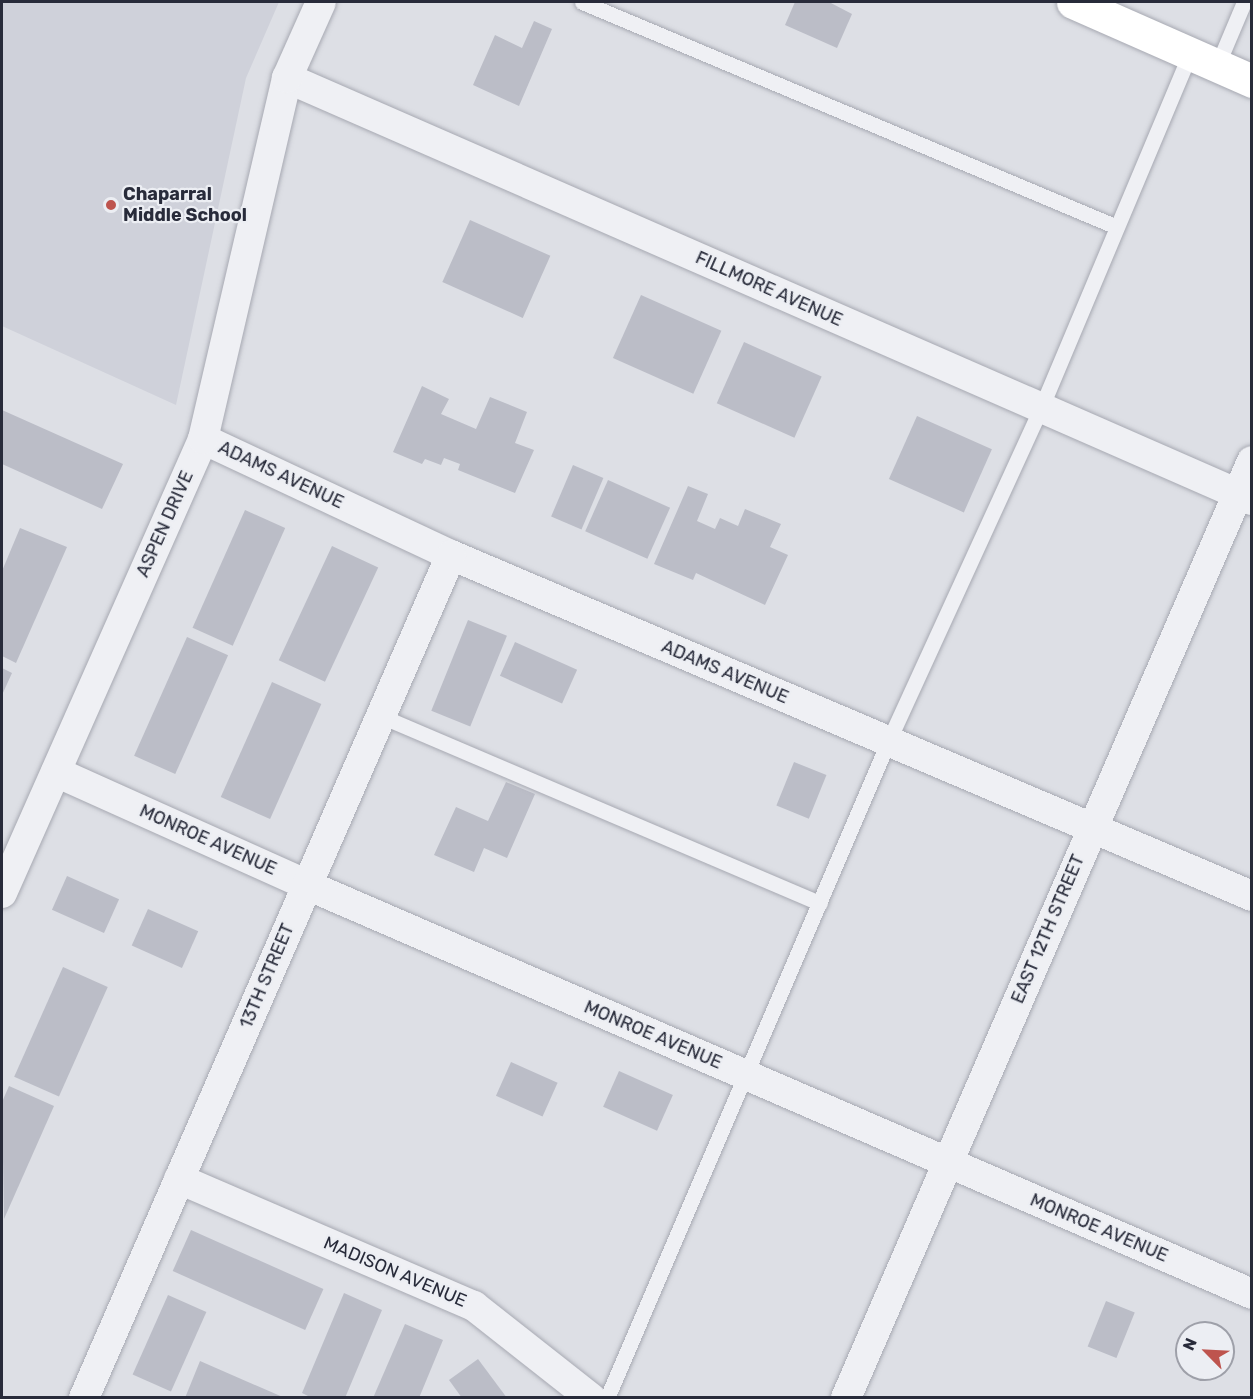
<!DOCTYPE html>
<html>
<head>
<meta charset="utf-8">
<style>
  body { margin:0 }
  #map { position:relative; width:1253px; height:1399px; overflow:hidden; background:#dddfe5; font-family:Rubik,sans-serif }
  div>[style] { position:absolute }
  .built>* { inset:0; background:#cfd1da }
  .building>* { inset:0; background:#bbbdc7; transform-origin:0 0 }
  .roads { filter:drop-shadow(0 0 2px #a7a9b2) drop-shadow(0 0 2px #a7a9b2) }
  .lane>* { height:15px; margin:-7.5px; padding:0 7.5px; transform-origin:7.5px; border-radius:7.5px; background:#eff0f4 }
  .street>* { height:30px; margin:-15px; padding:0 15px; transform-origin:15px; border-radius:15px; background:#eff0f4 }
  .secondary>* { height:33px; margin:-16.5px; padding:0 16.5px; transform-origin:16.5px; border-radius:16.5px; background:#fff }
  .dots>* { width:16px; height:16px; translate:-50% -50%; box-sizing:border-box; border:3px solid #eceef3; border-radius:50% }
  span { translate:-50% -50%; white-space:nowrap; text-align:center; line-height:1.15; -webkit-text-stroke:4.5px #eceef3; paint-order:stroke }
  .poi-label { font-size:18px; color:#282b3a; font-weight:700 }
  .left { translate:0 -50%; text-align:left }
  .street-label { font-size:18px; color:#282b3a }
  .frame { position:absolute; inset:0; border:3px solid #282b3a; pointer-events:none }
  .north { position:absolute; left:1175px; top:1321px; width:60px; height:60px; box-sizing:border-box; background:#eceef3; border:2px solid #9ea0a9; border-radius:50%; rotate:294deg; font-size:16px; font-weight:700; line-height:24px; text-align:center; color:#282b3a }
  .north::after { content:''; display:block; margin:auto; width:21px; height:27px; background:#be544e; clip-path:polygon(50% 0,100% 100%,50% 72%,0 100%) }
</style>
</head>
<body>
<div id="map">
  <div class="built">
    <i style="clip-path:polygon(2px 2px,279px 2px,246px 78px,176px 405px,2px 326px)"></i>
  </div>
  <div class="building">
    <i style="clip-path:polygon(795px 2px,829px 2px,852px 14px,837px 48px,785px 25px)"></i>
    <i style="clip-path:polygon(534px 21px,552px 29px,519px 106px,473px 85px,495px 35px,522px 48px)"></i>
    <i style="left:470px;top:220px;width:88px;height:68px;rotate:24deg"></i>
    <i style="left:641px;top:295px;width:88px;height:69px;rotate:24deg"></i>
    <i style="left:744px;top:342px;width:85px;height:67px;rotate:24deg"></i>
    <i style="clip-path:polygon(422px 386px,449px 399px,441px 414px,476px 429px,490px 397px,527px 412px,515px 443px,534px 450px,515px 493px,458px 470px,460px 464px,444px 458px,441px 465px,425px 459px,422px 464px,393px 452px)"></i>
    <i style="clip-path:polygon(2px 410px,123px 464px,102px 509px,2px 464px)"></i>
    <i style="left:917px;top:416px;width:82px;height:69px;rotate:24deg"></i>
    <i style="left:573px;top:465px;width:33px;height:56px;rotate:23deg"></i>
    <i style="left:608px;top:480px;width:68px;height:56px;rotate:24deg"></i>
    <i style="clip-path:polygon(688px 486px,708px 494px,697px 521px,715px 529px,720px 518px,738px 526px,745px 509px,781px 524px,770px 547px,788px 555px,765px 605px,696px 573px,693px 580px,654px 564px)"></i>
    <i style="left:245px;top:510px;width:44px;height:129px;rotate:24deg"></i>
    <i style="clip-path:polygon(20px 528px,67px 547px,16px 663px,2px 656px,2px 571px)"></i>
    <i style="left:332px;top:546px;width:51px;height:126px;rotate:25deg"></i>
    <i style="left:468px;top:620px;width:42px;height:98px;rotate:22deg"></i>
    <i style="left:187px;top:637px;width:45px;height:130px;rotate:24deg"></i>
    <i style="left:515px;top:642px;width:68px;height:37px;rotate:24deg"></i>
    <i style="clip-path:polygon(2px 668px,12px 673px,2px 695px)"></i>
    <i style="left:272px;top:682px;width:54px;height:126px;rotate:24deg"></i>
    <i style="left:794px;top:762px;width:35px;height:47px;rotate:22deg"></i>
    <i style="clip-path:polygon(506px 782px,535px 794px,507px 858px,484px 848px,474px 872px,434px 855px,456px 807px,488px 821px)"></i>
    <i style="left:67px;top:876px;width:57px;height:37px;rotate:24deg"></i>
    <i style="left:148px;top:909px;width:55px;height:40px;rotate:24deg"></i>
    <i style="left:63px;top:967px;width:49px;height:120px;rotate:24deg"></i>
    <i style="left:511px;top:1062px;width:51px;height:37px;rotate:24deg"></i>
    <i style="left:619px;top:1071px;width:59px;height:39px;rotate:24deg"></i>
    <i style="clip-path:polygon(9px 1086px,54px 1106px,4px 1219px,2px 1102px)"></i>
    <i style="left:191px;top:1230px;width:145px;height:45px;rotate:24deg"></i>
    <i style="clip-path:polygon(344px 1293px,382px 1310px,345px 1398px,312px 1398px,302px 1393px)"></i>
    <i style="left:168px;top:1295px;width:42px;height:87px;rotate:24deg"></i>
    <i style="left:1106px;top:1301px;width:31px;height:49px;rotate:22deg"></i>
    <i style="clip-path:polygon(405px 1324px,443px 1340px,419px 1398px,373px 1398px)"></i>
    <i style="clip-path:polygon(478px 1359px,507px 1398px,462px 1398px,449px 1380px)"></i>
    <i style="clip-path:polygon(200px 1361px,285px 1398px,185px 1398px)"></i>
  </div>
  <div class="roads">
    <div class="lane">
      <i style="left:582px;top:2px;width:580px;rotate:22.81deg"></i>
      <i style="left:1217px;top:66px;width:69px;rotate:-67.1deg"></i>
      <i style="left:381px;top:716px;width:477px;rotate:23.1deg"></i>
      <i style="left:607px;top:1398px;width:714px;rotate:-66.81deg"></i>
      <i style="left:888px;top:742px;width:367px;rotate:-65.4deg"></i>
      <i style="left:1041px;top:408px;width:384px;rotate:-67.2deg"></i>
    </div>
    <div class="street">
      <i style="left:287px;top:78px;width:1053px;rotate:23.62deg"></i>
      <i style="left:203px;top:439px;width:274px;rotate:25.1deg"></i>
      <i style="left:451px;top:555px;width:871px;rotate:23.06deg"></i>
      <i style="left:56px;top:772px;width:275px;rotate:24.2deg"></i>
      <i style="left:307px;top:885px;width:1030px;rotate:23.4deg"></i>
      <i style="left:2px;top:893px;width:497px;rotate:-66.1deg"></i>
      <i style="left:203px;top:439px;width:371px;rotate:-76.9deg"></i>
      <i style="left:287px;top:78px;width:83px;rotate:-65.9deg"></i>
      <i style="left:179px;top:1179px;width:321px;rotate:23.3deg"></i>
      <i style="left:474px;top:1306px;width:149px;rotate:38.2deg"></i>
      <i style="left:84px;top:1398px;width:919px;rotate:-66.47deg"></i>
      <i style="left:846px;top:1398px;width:1021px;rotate:-66.57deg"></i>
    </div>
    <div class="secondary">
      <i style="left:1073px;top:2px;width:196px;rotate:23.8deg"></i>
    </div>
  </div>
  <div class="dots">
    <i style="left:111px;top:205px;background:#be544e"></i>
  </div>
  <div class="poi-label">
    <span class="left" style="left:123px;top:205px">Chaparral<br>Middle School</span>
  </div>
  <div class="street-label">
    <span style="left:769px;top:289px;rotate:24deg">FILLMORE AVENUE</span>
    <span style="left:281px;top:475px;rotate:25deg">ADAMS AVENUE</span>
    <span style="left:165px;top:524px;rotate:-66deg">ASPEN DRIVE</span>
    <span style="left:725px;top:672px;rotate:23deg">ADAMS AVENUE</span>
    <span style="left:208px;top:840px;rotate:24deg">MONROE AVENUE</span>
    <span style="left:1048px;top:929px;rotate:-67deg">EAST 12TH STREET</span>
    <span style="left:267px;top:976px;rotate:-67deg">13TH STREET</span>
    <span style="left:653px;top:1035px;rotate:23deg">MONROE AVENUE</span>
    <span style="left:1099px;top:1228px;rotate:23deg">MONROE AVENUE</span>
    <span style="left:395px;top:1272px;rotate:23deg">MADISON AVENUE</span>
  </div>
  <div class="frame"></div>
  <div class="north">N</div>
</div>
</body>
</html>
